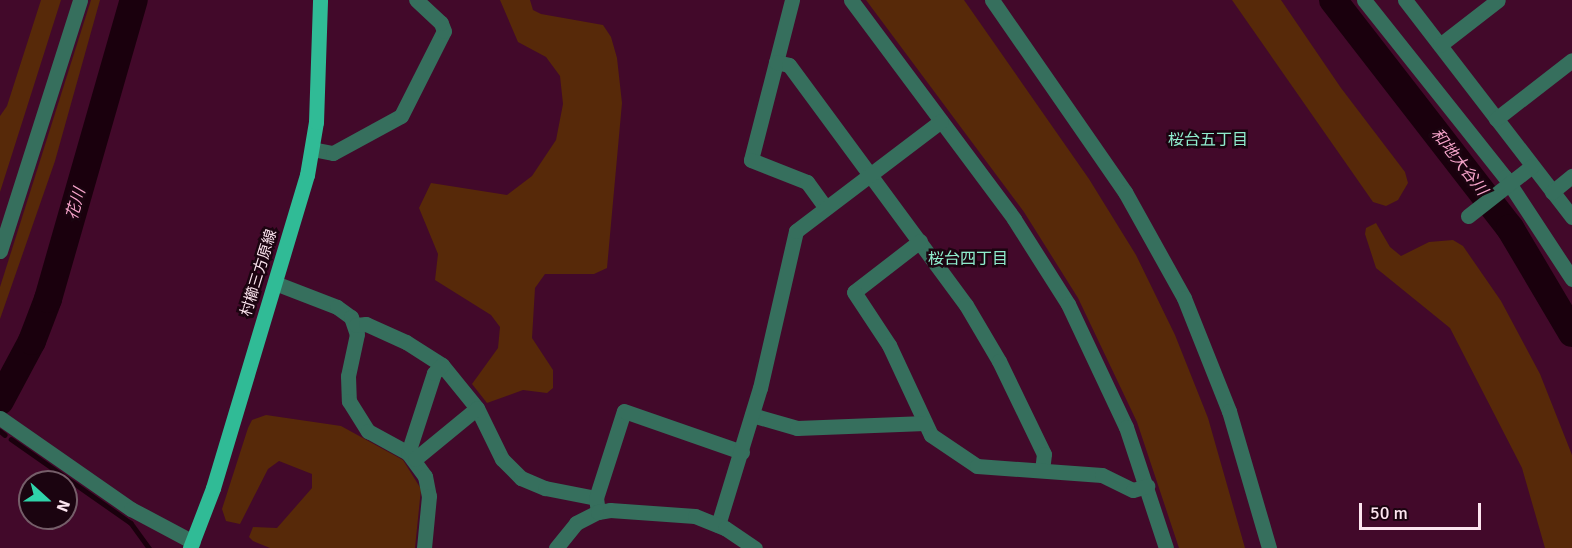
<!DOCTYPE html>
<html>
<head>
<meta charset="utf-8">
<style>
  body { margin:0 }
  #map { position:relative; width:1572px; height:548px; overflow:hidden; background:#42092a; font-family:Signika,"Noto Sans JP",sans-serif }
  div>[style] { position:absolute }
  .green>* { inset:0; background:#572909 }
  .stream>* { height:4.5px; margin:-2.25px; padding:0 2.25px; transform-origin:2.25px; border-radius:2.25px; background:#1a000d }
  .river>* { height:28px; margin:-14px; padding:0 14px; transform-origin:14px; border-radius:14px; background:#1a000d }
  .minor>* { height:15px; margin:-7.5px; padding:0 7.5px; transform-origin:7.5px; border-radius:7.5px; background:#366f5d }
  .major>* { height:15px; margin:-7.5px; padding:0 7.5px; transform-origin:7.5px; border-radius:7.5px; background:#30bb96 }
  span { translate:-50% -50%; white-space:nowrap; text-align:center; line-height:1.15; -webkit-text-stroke:5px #1b0410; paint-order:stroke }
  .street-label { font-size:15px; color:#fce5ef }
  .neighbourhood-label { font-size:16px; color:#8feccd }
  .water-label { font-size:16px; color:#f6a4ca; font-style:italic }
  .north { position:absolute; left:18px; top:470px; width:60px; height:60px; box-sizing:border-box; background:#1b0410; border:2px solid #755e69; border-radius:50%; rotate:111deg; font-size:16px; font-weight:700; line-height:24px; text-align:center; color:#fce5ef }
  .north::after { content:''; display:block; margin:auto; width:21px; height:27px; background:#2fd4aa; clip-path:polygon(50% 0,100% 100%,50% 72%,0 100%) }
  .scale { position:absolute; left:1359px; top:503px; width:122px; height:27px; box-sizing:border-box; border:3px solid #fce5ef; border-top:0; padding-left:8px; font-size:18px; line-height:21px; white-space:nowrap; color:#fce5ef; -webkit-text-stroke:4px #1b0410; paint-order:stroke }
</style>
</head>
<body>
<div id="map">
  <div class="green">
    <i style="clip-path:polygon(41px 0,61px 0,0 192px,0 116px,7px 106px)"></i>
    <i style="clip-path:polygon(91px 0,100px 0,55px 161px,0 319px,0 287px)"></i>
    <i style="clip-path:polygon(500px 0,530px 0,533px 10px,541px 14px,603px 25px,611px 37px,617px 58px,622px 103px,607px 268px,594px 274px,545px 274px,535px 288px,532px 338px,553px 370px,553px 388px,547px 393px,523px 390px,487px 403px,472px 384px,498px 348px,500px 327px,491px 315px,435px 280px,438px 254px,419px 208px,431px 183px,507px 195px,532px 176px,556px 140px,563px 104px,560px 76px,546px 57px,518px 42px)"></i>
    <i style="clip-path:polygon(866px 0,964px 0,1089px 179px,1136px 255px,1175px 335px,1208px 418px,1245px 548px,1179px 548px,1137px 422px,1078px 298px,1024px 212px)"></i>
    <i style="clip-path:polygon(1232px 0,1281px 0,1341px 88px,1405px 172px,1408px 183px,1398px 200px,1386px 206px,1373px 202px)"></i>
    <i style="clip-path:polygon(1376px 223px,1390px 247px,1401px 256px,1429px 242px,1453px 240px,1463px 246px,1501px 301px,1540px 374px,1572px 455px,1572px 548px,1545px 548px,1522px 468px,1450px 328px,1376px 268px,1365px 234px,1366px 228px)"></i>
    <i style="clip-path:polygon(266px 415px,341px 426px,403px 460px,421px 489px,415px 548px,270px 548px,253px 541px,249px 537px,253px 527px,277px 528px,312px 488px,312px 474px,279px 461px,268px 469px,240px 524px,226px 521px,222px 509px,248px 428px,252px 420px)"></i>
  </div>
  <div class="stream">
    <i style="left:0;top:431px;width:6px;rotate:39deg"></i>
    <i style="left:11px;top:439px;width:146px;rotate:35deg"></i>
    <i style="left:131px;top:523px;width:31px;rotate:54deg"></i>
  </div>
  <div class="river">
    <i style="left:1333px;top:0;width:289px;rotate:52.2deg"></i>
    <i style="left:1510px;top:228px;width:122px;rotate:59.4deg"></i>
    <i style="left:0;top:401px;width:68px;rotate:-61.9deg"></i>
    <i style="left:32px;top:341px;width:45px;rotate:-69.1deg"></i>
    <i style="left:48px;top:299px;width:311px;rotate:-74deg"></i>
  </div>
  <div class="minor">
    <i style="left:792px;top:0;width:165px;rotate:104.4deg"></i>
    <i style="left:751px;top:160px;width:60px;rotate:21.4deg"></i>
    <i style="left:807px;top:182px;width:32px;rotate:54deg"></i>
    <i style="left:851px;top:0;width:273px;rotate:53.3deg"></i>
    <i style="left:1014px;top:219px;width:101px;rotate:57.6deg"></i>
    <i style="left:1068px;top:304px;width:136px;rotate:64.8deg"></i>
    <i style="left:1126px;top:427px;width:127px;rotate:71.7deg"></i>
    <i style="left:992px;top:0;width:234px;rotate:55.3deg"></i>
    <i style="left:1125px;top:192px;width:121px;rotate:60.9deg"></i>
    <i style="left:1184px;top:298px;width:122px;rotate:68.3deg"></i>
    <i style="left:1229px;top:411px;width:143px;rotate:73.7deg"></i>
    <i style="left:1364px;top:0;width:226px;rotate:51.5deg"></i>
    <i style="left:1505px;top:177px;width:122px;rotate:56.7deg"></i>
    <i style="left:1405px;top:0;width:274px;rotate:52.4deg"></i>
    <i style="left:1440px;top:45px;width:73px;rotate:-37.8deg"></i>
    <i style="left:776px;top:62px;width:13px;rotate:13deg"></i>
    <i style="left:789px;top:65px;width:298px;rotate:53.6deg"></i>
    <i style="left:966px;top:305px;width:65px;rotate:59.5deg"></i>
    <i style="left:999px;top:361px;width:103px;rotate:64.2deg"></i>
    <i style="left:1044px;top:454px;width:16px;rotate:97deg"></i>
    <i style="left:1496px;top:119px;width:96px;rotate:-37.8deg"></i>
    <i style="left:312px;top:149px;width:21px;rotate:11deg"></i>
    <i style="left:333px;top:153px;width:77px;rotate:-28.6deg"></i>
    <i style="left:401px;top:116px;width:95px;rotate:-63.2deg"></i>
    <i style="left:444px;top:31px;width:9px;rotate:-111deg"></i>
    <i style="left:441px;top:23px;width:34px;rotate:-137deg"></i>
    <i style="left:1552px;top:192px;width:26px;rotate:-39deg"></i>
    <i style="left:1468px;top:216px;width:81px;rotate:-38deg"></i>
    <i style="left:920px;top:241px;width:83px;rotate:142.3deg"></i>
    <i style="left:854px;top:292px;width:64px;rotate:56.6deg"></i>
    <i style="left:889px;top:345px;width:99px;rotate:65deg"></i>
    <i style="left:931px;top:435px;width:55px;rotate:34deg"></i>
    <i style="left:977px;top:466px;width:125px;rotate:4.1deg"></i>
    <i style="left:1102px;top:475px;width:34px;rotate:26deg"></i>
    <i style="left:1133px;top:490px;width:15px;rotate:-16deg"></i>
    <i style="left:0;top:251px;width:263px;rotate:-72.3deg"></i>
    <i style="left:275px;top:283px;width:66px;rotate:21.2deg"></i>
    <i style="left:337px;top:307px;width:17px;rotate:36deg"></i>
    <i style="left:351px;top:317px;width:18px;rotate:71deg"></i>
    <i style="left:357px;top:334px;width:43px;rotate:102.1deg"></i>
    <i style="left:348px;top:376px;width:25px;rotate:88deg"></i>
    <i style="left:349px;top:401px;width:36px;rotate:58deg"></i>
    <i style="left:368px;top:431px;width:46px;rotate:28.8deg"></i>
    <i style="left:408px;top:453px;width:29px;rotate:54deg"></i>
    <i style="left:425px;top:476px;width:20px;rotate:79deg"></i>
    <i style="left:429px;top:496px;width:52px;rotate:95.5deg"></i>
    <i style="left:356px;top:325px;width:10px;rotate:-6deg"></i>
    <i style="left:366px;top:324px;width:44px;rotate:24.2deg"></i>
    <i style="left:406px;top:342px;width:43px;rotate:32.6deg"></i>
    <i style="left:442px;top:365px;width:55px;rotate:50.9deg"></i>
    <i style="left:477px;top:408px;width:57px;rotate:63.9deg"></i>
    <i style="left:502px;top:459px;width:27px;rotate:45deg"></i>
    <i style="left:521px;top:478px;width:26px;rotate:23deg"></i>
    <i style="left:545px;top:488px;width:52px;rotate:11.1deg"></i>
    <i style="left:752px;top:415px;width:47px;rotate:16.1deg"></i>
    <i style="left:797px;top:428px;width:128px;rotate:-2.2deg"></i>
    <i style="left:0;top:418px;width:160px;rotate:34.8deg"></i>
    <i style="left:131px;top:509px;width:70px;rotate:28deg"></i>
    <i style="left:408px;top:453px;width:84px;rotate:-72deg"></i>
    <i style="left:434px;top:373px;width:11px;rotate:-45deg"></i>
    <i style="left:415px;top:459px;width:80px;rotate:-39.4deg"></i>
    <i style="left:598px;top:512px;width:14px;rotate:-98deg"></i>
    <i style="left:596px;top:498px;width:91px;rotate:-72.2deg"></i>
    <i style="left:624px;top:411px;width:125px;rotate:19.2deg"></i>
    <i style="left:718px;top:525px;width:143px;rotate:-73deg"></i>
    <i style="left:760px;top:388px;width:161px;rotate:-77.1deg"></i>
    <i style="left:796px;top:231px;width:182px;rotate:-37.2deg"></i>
    <i style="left:556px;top:548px;width:32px;rotate:-51deg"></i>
    <i style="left:576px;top:523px;width:25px;rotate:-27deg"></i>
    <i style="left:598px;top:512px;width:12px;rotate:-9deg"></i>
    <i style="left:610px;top:510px;width:85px;rotate:4deg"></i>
    <i style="left:695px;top:516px;width:32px;rotate:22deg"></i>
    <i style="left:725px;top:528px;width:36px;rotate:34deg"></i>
  </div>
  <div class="major">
    <i style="left:190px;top:548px;width:64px;rotate:-69deg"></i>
    <i style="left:213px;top:488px;width:327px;rotate:-73.3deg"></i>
    <i style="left:307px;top:175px;width:54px;rotate:-80.4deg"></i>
    <i style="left:316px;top:122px;width:122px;rotate:-88.1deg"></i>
  </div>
  <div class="street-label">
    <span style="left:259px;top:273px;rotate:-73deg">村櫛三方原線</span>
  </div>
  <div class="neighbourhood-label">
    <span style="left:1208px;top:140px">桜台五丁目</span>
    <span style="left:968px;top:259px">桜台四丁目</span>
  </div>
  <div class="water-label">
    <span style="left:1459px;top:162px;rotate:52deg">和地大谷川</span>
    <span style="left:76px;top:204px;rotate:-74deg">花川</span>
  </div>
  <div class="north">N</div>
  <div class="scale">50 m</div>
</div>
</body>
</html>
